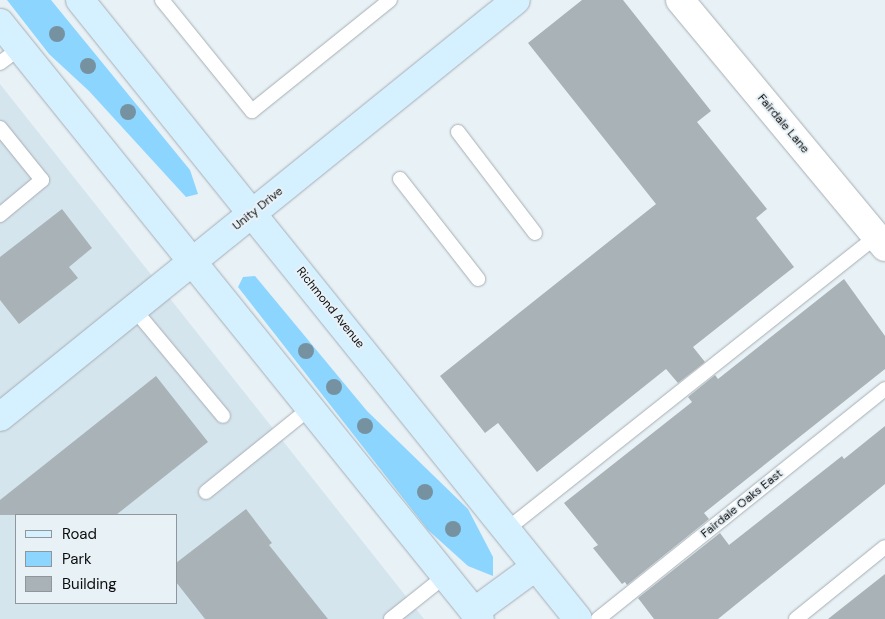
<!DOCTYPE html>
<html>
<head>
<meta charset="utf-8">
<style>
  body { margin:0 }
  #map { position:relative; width:885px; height:619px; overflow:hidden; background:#e8f1f6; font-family:"DM Sans",sans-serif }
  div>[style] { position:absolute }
  .built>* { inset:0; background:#d5e5ee }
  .green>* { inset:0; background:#8cd5ff }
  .building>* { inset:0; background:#a9b2b7 }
  .roads { filter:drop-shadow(0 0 1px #a6aeb3) drop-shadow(0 0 1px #a6aeb3) }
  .lane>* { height:14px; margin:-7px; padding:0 7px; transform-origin:7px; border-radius:7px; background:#fff }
  .street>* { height:28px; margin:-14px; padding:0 14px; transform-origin:14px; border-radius:14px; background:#fff }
  .secondary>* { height:28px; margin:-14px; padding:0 14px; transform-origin:14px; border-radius:14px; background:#d5f0ff }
  .trees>* { width:16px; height:16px; margin:-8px; border-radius:50%; background:#7692a1 }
  span { translate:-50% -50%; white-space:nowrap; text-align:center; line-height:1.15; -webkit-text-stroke:4px #e8f1f6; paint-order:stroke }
  .street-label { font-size:12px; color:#0b0d0f }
  .legend { position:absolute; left:15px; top:514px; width:162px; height:90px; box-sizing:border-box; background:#e8f1f6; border:1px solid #90969a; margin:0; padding:6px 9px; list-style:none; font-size:15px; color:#0b0d0f }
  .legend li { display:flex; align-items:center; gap:10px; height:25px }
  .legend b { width:25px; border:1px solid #90969a }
</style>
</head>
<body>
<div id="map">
  <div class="built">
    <i style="clip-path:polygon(evenodd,0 84px,424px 619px,0 619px,0 84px,16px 515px,176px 515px,176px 603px,16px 603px,16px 515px)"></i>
  </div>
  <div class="green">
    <i style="clip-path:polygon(7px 0,51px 0,190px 170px,198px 194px,186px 197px,89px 91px,49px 54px)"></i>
    <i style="clip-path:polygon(255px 276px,367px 411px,468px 509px,493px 557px,493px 576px,468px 566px,428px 530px,238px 287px,243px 277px)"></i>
  </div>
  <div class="building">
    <i style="clip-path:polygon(582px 0,623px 0,711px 111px,697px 122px,767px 209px,756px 218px,794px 267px,693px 347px,705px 362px,678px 383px,666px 369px,537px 472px,498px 423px,485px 433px,440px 376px,656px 204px,528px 43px)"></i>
    <i style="clip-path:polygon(62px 209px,92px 248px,69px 267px,78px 278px,19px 324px,0 300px,0 257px)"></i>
    <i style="clip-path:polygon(844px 279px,885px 336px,885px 369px,704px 513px,709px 519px,627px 585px,625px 582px,622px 584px,593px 548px,598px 545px,564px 503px,692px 402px,688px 397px,715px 375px,718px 379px)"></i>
    <i style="clip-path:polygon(156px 376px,208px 442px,116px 515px,0 515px,0 500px)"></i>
    <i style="clip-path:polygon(885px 426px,885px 484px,718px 619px,654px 619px,638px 598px,720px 533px,729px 545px,842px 456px,844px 459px)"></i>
    <i style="clip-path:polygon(246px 509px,272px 543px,269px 545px,328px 619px,205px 619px,176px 582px,176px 563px)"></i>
    <i style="clip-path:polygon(885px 574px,885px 619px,828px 619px)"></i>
  </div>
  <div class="roads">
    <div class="lane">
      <i style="left:162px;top:0;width:143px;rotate:51deg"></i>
      <i style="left:252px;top:111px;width:177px;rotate:-38.8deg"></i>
      <i style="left:0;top:63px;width:25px;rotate:-37deg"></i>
      <i style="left:0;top:128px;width:67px;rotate:51.1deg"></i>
      <i style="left:42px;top:180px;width:55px;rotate:140.2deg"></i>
      <i style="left:458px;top:132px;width:127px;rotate:52.7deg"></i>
      <i style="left:400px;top:179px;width:127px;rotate:52deg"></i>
      <i style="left:134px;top:309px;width:139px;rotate:50.2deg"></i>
      <i style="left:206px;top:492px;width:134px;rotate:-38.9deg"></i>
      <i style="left:506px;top:530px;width:472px;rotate:-38.4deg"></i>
      <i style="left:391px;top:619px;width:69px;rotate:-38.5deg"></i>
      <i style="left:598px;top:619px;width:368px;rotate:-38.7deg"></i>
      <i style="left:796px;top:619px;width:114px;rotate:-39deg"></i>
    </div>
    <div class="street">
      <i style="left:680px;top:0;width:321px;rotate:50.3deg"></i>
    </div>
    <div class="secondary">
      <i style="left:80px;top:0;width:794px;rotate:51.18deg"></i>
      <i style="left:0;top:23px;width:765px;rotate:51.15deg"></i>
      <i style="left:0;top:417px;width:663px;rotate:-38.94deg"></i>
      <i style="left:474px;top:612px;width:76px;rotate:-36.4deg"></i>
    </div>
  </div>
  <div class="trees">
    <i style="left:57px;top:34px"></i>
    <i style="left:88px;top:66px"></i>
    <i style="left:128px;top:112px"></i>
    <i style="left:306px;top:351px"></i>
    <i style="left:334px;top:387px"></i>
    <i style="left:365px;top:426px"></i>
    <i style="left:425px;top:492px"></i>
    <i style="left:453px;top:529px"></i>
  </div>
  <div class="street-label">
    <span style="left:783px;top:124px;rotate:50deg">Fairdale Lane</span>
    <span style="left:258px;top:209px;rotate:-39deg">Unity Drive</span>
    <span style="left:330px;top:308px;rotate:51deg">Richmond Avenue</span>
    <span style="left:742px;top:504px;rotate:-39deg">Fairdale Oaks East</span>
  </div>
  <ul class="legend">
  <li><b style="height:6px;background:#d5f0ff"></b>Road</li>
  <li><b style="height:14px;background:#8cd5ff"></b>Park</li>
  <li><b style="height:14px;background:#a9b2b7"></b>Building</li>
  </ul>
</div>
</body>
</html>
